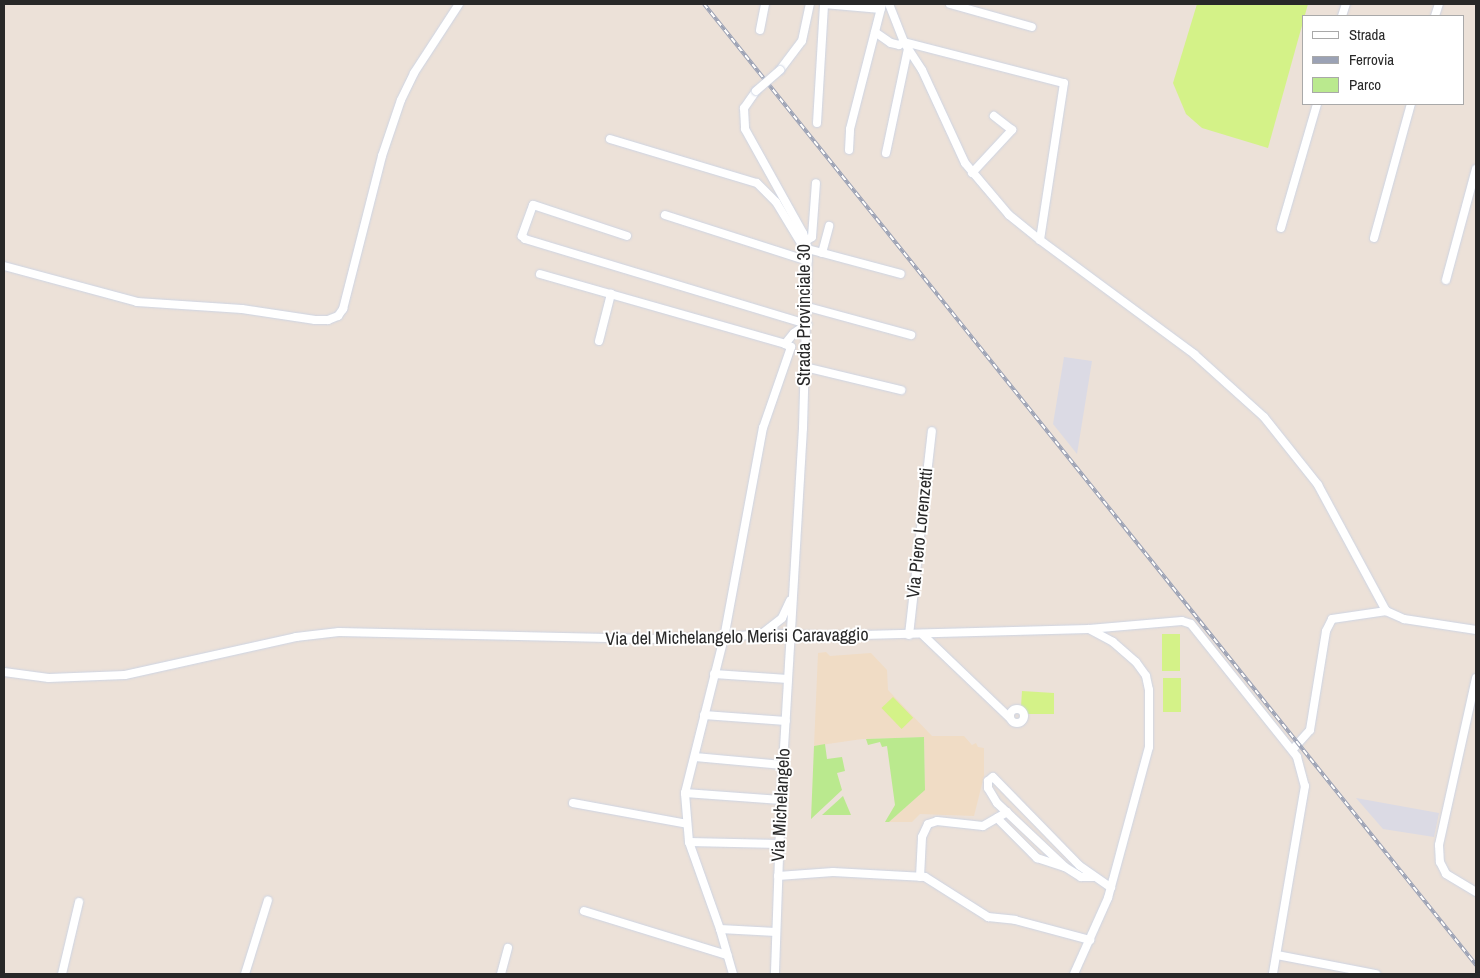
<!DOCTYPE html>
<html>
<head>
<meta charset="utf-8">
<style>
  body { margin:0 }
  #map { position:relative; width:1480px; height:978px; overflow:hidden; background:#ece1d8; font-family:"Archivo Narrow",sans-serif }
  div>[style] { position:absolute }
  .industrial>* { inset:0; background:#dbdae4 }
  .education>* { inset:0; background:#f0dcc5 }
  .green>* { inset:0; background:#bae98e }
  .pitch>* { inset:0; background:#d4f288; transform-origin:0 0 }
  .roads { filter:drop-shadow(0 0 1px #cdd4e3) drop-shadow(0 0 1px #cdd4e3) }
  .minor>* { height:8px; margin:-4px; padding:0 4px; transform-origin:4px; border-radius:4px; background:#fff }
  .minor>.ring { margin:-4px; padding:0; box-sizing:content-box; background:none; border:8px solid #fff; border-radius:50% }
  .rail>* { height:4px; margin-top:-2px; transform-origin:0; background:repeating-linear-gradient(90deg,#fff 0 5.5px,#9ba2b5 0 11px); box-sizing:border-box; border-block:1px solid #9ba2b5 }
  .bridges { filter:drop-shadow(0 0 1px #cdd4e3) drop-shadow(0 0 1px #cdd4e3) }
  .minor-bridge>* { height:8px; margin:-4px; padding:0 4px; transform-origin:4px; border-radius:4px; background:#fff }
  span { translate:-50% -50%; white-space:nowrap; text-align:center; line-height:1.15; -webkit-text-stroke:4px #fff; paint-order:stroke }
  .street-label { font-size:18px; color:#282828 }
  .frame { position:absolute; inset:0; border:5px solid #282828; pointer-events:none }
  .legend { position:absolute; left:1302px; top:15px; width:162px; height:90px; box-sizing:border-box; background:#fff; border:1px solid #a9a9a9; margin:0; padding:6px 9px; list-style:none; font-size:15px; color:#282828 }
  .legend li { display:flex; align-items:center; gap:10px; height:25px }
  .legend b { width:25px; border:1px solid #a9a9a9 }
</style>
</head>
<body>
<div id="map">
  <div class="industrial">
    <i style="clip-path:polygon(1064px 357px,1092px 361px,1077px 454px,1053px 424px)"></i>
    <i style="clip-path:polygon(1356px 798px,1439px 813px,1434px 837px,1383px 829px)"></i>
  </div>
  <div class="education">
    <i style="clip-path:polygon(826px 652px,830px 656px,871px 653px,887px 670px,888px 690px,932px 736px,964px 736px,972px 745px,976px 743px,978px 747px,984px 748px,984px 776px,974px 816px,920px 814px,912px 822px,889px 822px,925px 789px,924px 737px,862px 739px,814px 746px,818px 653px)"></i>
  </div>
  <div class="green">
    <i style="clip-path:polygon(924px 737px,925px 790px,889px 822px,885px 822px,895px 805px,887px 746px,882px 747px,880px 742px,868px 745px,866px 739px)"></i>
    <i style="clip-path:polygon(825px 744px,827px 759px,842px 757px,845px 771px,837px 773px,842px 790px,811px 819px,814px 746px)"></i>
    <i style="clip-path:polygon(843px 796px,851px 815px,822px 815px)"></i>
  </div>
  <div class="pitch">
    <i style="clip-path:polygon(1197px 4px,1308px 4px,1268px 148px,1202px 128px,1186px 114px,1173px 83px)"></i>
    <i style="left:1162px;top:634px;width:18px;height:37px"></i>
    <i style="left:1163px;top:678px;width:18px;height:34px"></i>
    <i style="clip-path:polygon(1022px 691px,1054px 693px,1054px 714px,1027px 714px,1021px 707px)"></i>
    <i style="left:893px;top:697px;width:29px;height:16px;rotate:46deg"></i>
  </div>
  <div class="roads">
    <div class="minor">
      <i style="left:824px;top:4px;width:57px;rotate:5deg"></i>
      <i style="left:950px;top:4px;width:85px;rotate:15.7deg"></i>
      <i style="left:1342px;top:16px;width:13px;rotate:-72deg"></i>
      <i style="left:1435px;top:16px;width:13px;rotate:-72deg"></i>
      <i style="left:760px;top:30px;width:26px;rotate:-79deg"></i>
      <i style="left:875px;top:32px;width:19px;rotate:35deg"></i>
      <i style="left:891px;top:43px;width:8px;rotate:14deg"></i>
      <i style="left:899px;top:45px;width:6px;rotate:-31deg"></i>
      <i style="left:904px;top:42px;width:165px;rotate:14.4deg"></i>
      <i style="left:1064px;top:83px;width:159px;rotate:98.7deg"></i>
      <i style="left:1040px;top:240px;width:40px;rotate:-141deg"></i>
      <i style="left:1009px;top:215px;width:68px;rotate:-130.2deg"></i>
      <i style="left:965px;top:163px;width:102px;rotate:-114.8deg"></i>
      <i style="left:922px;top:70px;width:33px;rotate:-123deg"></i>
      <i style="left:904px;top:42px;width:41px;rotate:-111.5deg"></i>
      <i style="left:780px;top:70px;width:36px;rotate:-53deg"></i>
      <i style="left:802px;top:41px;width:38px;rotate:-78deg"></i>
      <i style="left:756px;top:91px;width:21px;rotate:125deg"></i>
      <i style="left:744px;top:108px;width:21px;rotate:87deg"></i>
      <i style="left:745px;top:129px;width:119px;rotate:60.9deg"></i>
      <i style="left:803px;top:233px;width:17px;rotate:73deg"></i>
      <i style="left:808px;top:249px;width:179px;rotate:91.6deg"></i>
      <i style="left:803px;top:428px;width:373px;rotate:93.4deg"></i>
      <i style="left:781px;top:800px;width:174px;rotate:92deg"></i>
      <i style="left:817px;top:123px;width:119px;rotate:-86.6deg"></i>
      <i style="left:610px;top:139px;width:153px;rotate:16.7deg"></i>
      <i style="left:757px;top:183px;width:27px;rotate:45deg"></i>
      <i style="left:776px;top:202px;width:54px;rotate:58.7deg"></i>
      <i style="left:804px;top:248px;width:100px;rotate:15deg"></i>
      <i style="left:849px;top:150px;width:21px;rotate:-87deg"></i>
      <i style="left:850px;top:129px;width:129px;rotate:-75.6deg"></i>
      <i style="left:886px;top:153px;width:106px;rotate:-78.1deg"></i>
      <i style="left:972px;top:173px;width:59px;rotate:-47.1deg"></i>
      <i style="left:1012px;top:130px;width:23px;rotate:-142deg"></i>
      <i style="left:665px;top:215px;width:150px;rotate:17.8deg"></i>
      <i style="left:1281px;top:228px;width:129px;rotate:-73.8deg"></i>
      <i style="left:627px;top:236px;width:99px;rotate:-161.7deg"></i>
      <i style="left:533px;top:205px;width:33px;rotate:110deg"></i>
      <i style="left:522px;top:236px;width:4px;rotate:45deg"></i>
      <i style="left:525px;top:239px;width:295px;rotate:16.8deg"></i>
      <i style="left:1374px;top:238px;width:139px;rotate:-74.6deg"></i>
      <i style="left:1040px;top:240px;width:192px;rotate:36.5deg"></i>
      <i style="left:1194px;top:354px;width:94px;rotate:42deg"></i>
      <i style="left:1264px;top:417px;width:87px;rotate:51.5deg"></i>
      <i style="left:1318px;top:485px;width:143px;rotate:61.6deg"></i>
      <i style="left:806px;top:241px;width:7px;rotate:-34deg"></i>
      <i style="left:812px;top:237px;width:54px;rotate:-85.8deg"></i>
      <i style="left:822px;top:253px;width:28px;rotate:-75deg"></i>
      <i style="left:4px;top:266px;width:138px;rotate:15.1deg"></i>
      <i style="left:137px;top:302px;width:105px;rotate:3.8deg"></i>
      <i style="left:242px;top:309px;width:74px;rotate:8.6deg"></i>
      <i style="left:315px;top:320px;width:13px"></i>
      <i style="left:328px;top:320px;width:11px;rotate:-22deg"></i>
      <i style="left:338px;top:316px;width:9px;rotate:-54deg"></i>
      <i style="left:343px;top:309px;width:158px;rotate:-75.7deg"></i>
      <i style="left:382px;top:156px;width:59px;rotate:-71.3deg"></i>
      <i style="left:401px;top:100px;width:30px;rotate:-64deg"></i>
      <i style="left:414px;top:73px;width:82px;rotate:-56.9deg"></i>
      <i style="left:540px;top:274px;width:255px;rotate:15.9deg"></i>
      <i style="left:785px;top:344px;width:14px;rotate:-51deg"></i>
      <i style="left:794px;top:333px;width:16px;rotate:-35deg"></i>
      <i style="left:1446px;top:280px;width:115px;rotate:-74.9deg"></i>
      <i style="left:808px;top:307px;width:107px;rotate:15.2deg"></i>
      <i style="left:599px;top:341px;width:49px;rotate:-75.7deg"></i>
      <i style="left:805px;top:367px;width:99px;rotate:13.5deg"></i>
      <i style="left:1089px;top:629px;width:93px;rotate:-4.9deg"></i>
      <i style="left:1182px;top:621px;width:9px;rotate:18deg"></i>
      <i style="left:1191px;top:624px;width:170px;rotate:51.4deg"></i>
      <i style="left:1297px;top:757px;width:30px;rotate:75deg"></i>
      <i style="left:1305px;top:786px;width:191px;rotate:99.7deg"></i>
      <i style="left:763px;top:633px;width:24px;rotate:-38deg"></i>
      <i style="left:782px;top:618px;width:19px;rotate:-65deg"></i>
      <i style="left:909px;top:635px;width:205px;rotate:-83.6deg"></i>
      <i style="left:923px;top:635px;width:120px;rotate:43.7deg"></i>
      <i style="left:4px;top:672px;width:45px;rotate:7.6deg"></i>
      <i style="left:49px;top:678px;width:76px;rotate:-2.3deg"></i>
      <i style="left:125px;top:675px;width:175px;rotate:-12.5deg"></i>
      <i style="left:296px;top:637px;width:43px;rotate:-6.6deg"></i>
      <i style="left:339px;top:632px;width:302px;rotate:1.3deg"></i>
      <i style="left:641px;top:639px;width:83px;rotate:-0.7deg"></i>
      <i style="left:724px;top:638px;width:38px;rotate:-7deg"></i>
      <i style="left:762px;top:633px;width:61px;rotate:2.8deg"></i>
      <i style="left:823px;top:636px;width:266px;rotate:-1.5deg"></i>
      <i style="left:1089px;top:629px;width:27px;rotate:28deg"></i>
      <i style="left:1113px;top:642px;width:30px;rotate:41deg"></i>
      <i style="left:1136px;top:662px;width:17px;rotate:54deg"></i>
      <i style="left:1146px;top:676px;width:14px;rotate:78deg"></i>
      <i style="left:1149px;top:690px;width:57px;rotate:90deg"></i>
      <i style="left:1149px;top:747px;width:156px;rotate:105.2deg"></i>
      <i style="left:1108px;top:898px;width:83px;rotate:114.1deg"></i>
      <i style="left:714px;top:674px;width:74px;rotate:3.9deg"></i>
      <i style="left:1476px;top:678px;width:171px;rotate:102.5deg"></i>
      <i style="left:1439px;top:845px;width:17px;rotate:87deg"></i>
      <i style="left:1440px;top:862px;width:13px;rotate:63deg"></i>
      <i style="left:1446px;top:874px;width:35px;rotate:31deg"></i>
      <i class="ring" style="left:1010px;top:709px;width:6px;height:6px"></i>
      <i style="left:704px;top:715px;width:82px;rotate:4.2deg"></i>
      <i style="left:1293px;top:749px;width:25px;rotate:-48deg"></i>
      <i style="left:1310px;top:730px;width:100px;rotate:-80.8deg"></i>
      <i style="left:1326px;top:631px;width:13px;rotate:-63deg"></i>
      <i style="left:1332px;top:619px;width:55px;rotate:-8.4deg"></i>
      <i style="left:1386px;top:611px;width:20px;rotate:24deg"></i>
      <i style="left:1404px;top:619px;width:73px;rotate:8.7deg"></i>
      <i style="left:695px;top:757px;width:88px;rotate:5.2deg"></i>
      <i style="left:685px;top:793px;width:96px;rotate:4.2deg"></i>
      <i style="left:573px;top:803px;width:116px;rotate:10.4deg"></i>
      <i style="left:997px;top:818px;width:57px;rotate:45deg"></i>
      <i style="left:1037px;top:858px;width:28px;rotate:18deg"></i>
      <i style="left:689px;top:842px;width:90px;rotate:1.3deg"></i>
      <i style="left:778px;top:876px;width:55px;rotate:-4.2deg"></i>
      <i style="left:833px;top:872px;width:92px;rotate:3.1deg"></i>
      <i style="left:925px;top:877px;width:75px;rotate:32.4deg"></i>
      <i style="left:988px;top:917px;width:27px;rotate:6deg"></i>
      <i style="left:1015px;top:920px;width:78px;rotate:14.9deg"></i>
      <i style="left:920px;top:877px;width:40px;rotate:-87.1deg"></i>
      <i style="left:922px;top:837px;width:14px;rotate:-65deg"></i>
      <i style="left:928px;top:824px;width:9px;rotate:-18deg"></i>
      <i style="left:937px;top:821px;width:46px;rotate:6.2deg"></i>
      <i style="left:983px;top:826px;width:28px;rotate:-30deg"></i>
      <i style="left:1094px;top:877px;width:13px;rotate:180deg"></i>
      <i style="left:1081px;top:877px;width:19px;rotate:-148deg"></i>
      <i style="left:1065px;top:867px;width:93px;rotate:-136.7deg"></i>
      <i style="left:997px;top:803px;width:17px;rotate:-121deg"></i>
      <i style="left:988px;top:788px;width:7px;rotate:-90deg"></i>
      <i style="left:988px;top:781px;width:6px;rotate:-39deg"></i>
      <i style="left:993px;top:777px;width:124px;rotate:45.7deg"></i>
      <i style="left:1080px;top:866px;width:38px;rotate:35deg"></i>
      <i style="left:584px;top:911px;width:150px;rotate:17.1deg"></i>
      <i style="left:720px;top:929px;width:56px;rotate:3.1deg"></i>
      <i style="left:1277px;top:955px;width:101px;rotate:10.9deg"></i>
      <i style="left:62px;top:974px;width:74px;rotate:-76.7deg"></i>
      <i style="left:245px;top:974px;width:77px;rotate:-72.7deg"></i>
      <i style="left:501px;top:974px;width:27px;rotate:-75deg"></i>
      <i style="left:733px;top:974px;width:47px;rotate:-106.1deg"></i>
      <i style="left:720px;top:929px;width:92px;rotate:-109.6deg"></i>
      <i style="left:689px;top:842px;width:49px;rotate:-94.7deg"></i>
      <i style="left:685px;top:793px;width:160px;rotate:-75.9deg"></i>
      <i style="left:724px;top:638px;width:214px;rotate:-79.5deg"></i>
      <i style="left:763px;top:428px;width:86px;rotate:-70.9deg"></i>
      <i style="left:791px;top:347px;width:7px;rotate:-153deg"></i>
    </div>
  </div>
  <div class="rail">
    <i style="left:704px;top:4px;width:1233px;rotate:51.22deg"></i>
  </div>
  <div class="bridges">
    <div class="minor-bridge">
      <i style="left:756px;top:91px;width:32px;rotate:-41deg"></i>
    </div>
  </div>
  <div class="street-label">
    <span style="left:804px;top:315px;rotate:-90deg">Strada Provinciale 30</span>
    <span style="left:920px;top:533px;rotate:-84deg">Via Piero Lorenzetti</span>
    <span style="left:737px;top:637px;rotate:-1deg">Via del Michelangelo Merisi Caravaggio</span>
    <span style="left:781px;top:805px;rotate:-87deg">Via Michelangelo</span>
  </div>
  <div class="frame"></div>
  <ul class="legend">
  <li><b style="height:6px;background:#fff"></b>Strada</li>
  <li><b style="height:6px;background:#9ba2b5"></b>Ferrovia</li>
  <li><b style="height:14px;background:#bae98e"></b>Parco</li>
  </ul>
</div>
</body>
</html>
